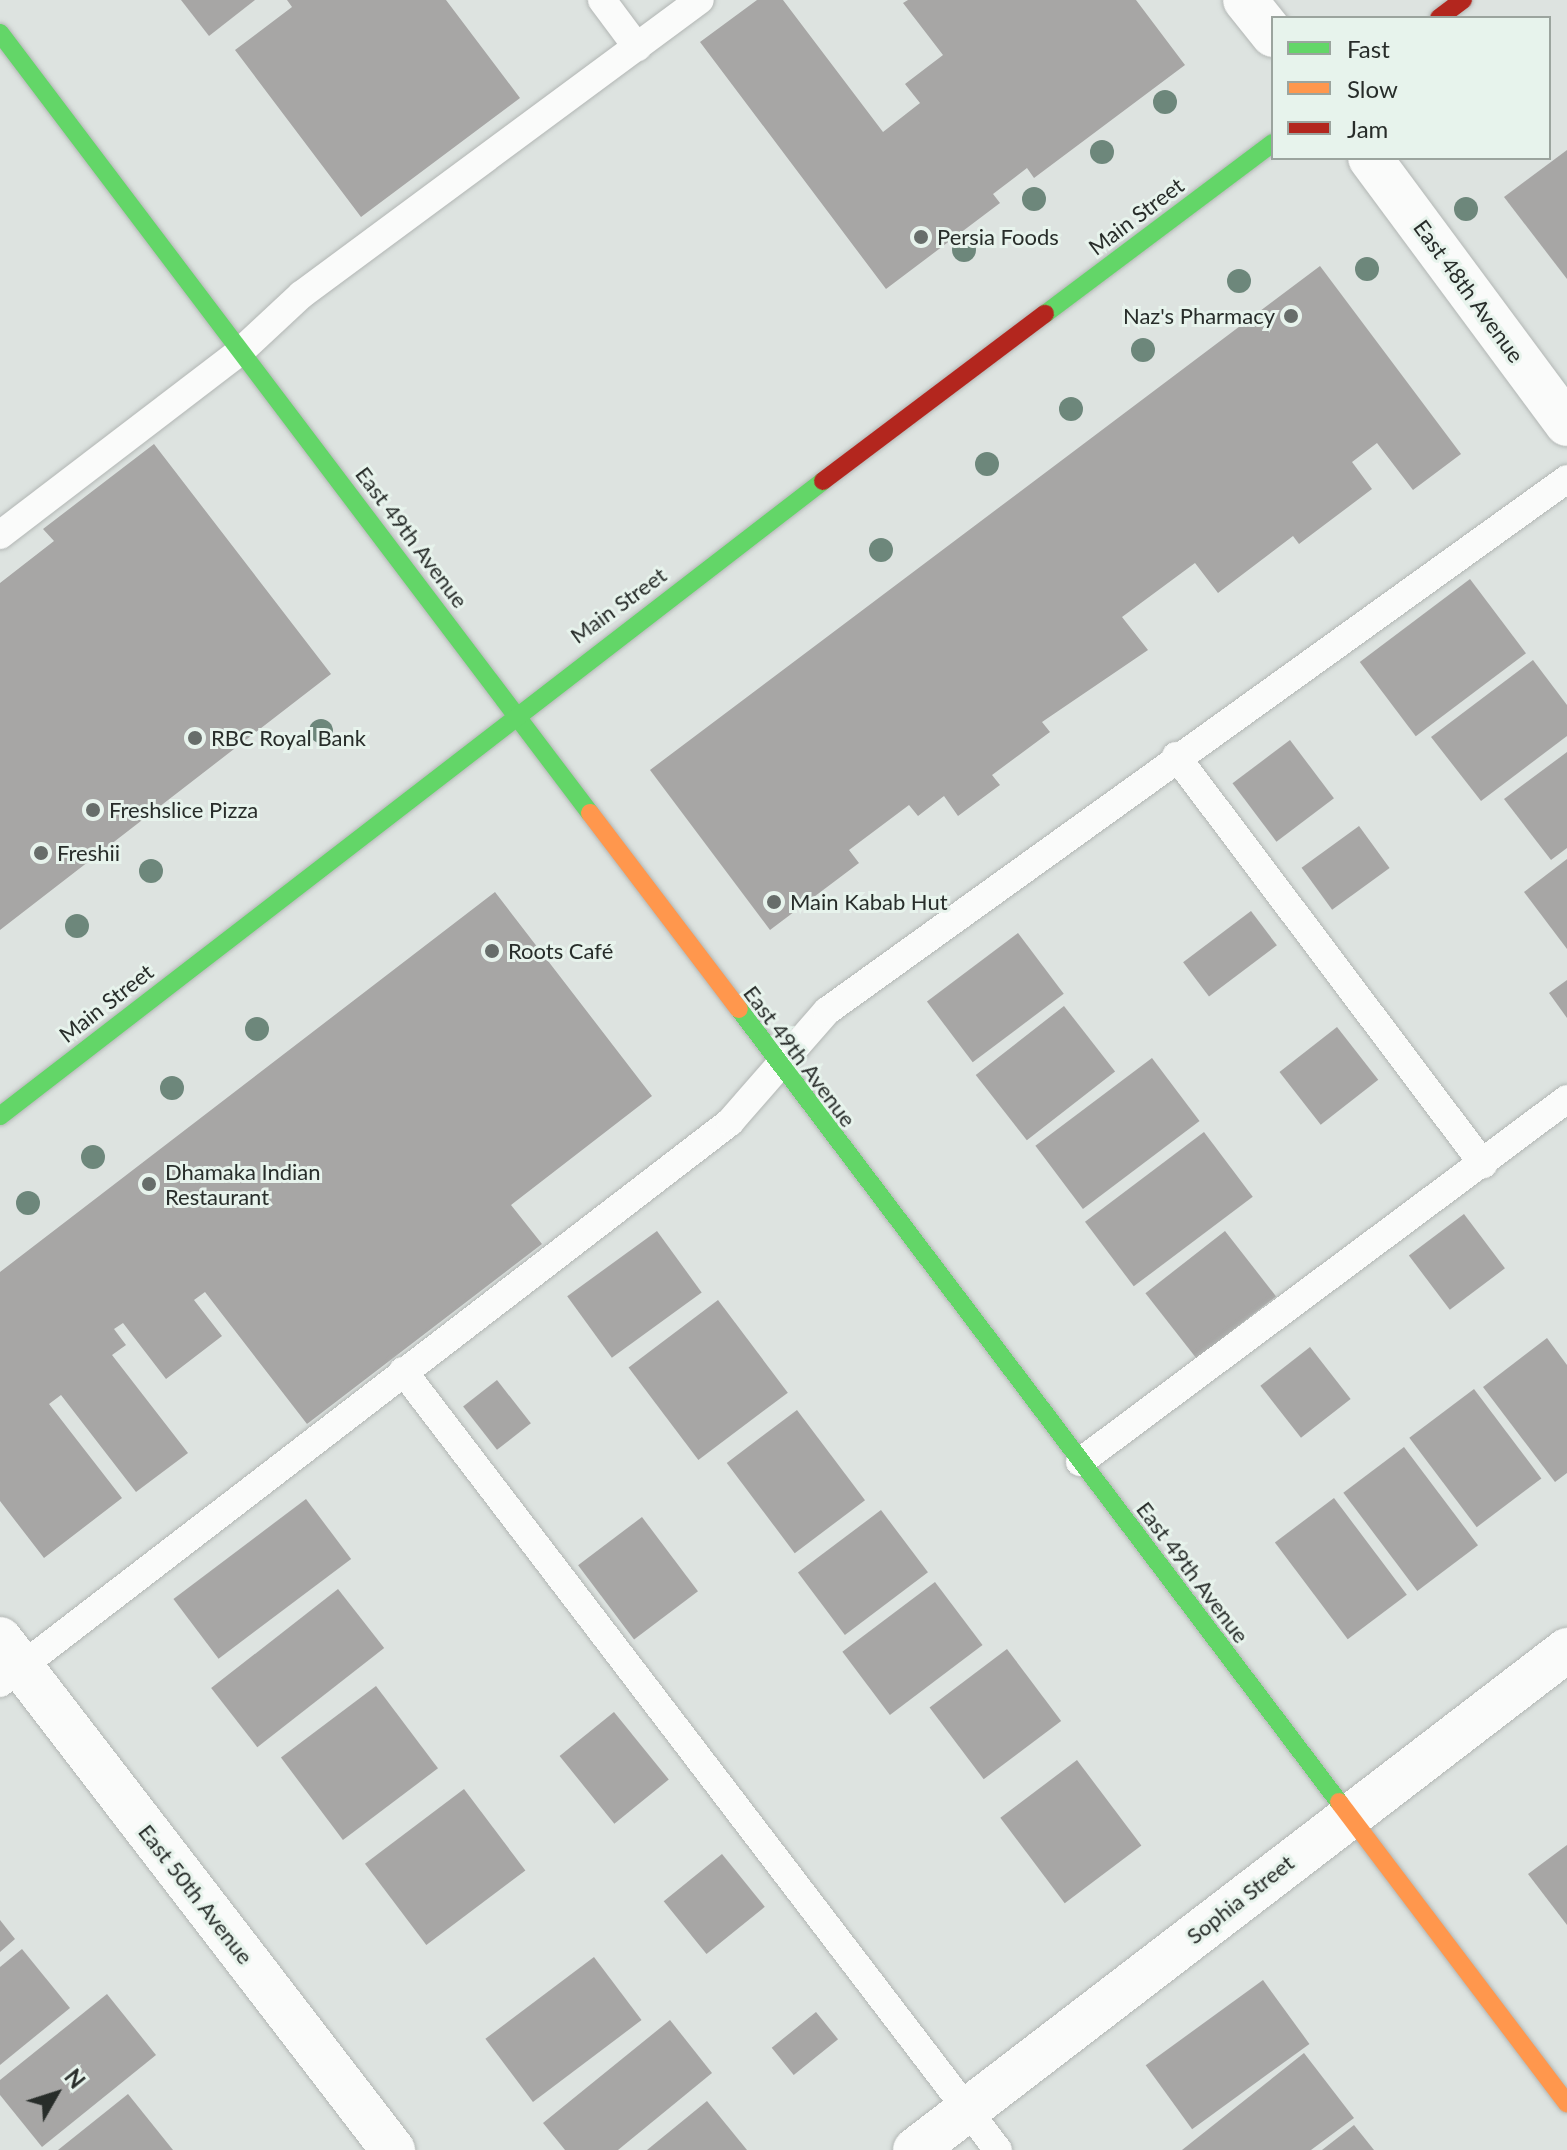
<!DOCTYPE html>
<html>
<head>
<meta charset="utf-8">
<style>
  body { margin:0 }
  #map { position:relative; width:1567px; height:2150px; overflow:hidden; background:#dde3e0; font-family:Lato,sans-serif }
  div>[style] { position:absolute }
  .building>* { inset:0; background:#a7a6a5; transform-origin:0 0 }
  .roads { filter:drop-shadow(0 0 2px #b2b6b4) drop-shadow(0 0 2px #b2b6b4) }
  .lane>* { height:28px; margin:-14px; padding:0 14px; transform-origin:14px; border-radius:14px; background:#fafbfa }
  .street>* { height:44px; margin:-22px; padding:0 22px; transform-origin:22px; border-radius:22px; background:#fafbfa }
  .fast>* { height:18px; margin:-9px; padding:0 9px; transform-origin:9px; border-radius:9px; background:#63d668 }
  .slow>* { height:18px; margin:-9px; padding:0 9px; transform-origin:9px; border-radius:9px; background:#ff974d }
  .jam>* { height:18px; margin:-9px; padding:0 9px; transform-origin:9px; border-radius:9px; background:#b3261e }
  .trees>* { width:24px; height:24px; margin:-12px; border-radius:50%; background:#6d877b }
  .dots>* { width:22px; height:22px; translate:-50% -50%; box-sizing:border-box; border:4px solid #e7f3ec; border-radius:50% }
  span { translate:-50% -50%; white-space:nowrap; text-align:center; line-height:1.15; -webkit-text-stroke:6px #e7f3ec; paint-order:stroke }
  .street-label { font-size:22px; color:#282d2a }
  .poi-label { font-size:22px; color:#282d2a }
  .left { translate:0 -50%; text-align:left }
  .right { translate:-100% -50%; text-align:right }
  .legend { position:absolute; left:1271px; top:16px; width:280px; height:144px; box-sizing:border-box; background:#e7f3ec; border:2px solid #9ba49e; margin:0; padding:10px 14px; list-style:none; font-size:24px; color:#282d2a }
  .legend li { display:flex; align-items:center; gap:16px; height:40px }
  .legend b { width:40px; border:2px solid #9ba49e }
  .north { position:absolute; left:16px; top:2054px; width:80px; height:80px; -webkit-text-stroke:6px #e7f3ec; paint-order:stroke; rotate:51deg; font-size:22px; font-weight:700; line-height:32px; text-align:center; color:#282d2a }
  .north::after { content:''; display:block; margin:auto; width:28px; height:36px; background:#282d2a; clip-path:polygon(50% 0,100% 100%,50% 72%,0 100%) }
</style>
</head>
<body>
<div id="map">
  <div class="building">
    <i style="clip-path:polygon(181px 0,255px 0,209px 36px)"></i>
    <i style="clip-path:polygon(287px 0,446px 0,520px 98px,361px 217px,235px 50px,292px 7px)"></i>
    <i style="clip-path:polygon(757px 0,783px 0,883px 132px,920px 103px,905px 84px,943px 55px,903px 3px,908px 0,1136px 0,1185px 65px,1034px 178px,1027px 168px,993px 194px,1000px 203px,886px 289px,700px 42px)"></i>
    <i style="clip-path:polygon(1567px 150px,1567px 279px,1504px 197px)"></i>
    <i style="clip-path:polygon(1320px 266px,1461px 454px,1413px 490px,1377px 443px,1352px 462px,1372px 489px,1299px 544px,1293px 536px,1218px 593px,1195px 563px,1122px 617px,1148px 650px,1042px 722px,1050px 732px,992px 775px,1000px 785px,958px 816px,944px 796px,918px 816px,909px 805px,849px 850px,859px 863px,770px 930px,650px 770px)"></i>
    <i style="clip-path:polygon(154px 444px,331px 674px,0 930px,0 583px,54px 541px,43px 529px)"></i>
    <i style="left:1470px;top:579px;width:93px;height:138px;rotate:53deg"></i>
    <i style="clip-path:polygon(1533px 660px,1567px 705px,1567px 736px,1481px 801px,1431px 737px)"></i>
    <i style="left:1290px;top:740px;width:73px;height:72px;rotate:53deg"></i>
    <i style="clip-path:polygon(1567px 752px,1567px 848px,1551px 860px,1504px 799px)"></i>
    <i style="left:1359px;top:826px;width:52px;height:71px;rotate:54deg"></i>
    <i style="clip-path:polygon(1567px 859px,1567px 949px,1524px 892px)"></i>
    <i style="clip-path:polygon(495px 892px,652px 1096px,511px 1205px,542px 1244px,307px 1424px,205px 1292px,194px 1300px,222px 1336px,166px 1379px,123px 1323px,114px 1329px,126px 1345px,112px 1355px,188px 1453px,136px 1492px,61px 1395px,49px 1404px,122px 1498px,44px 1558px,0 1501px,0 1272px)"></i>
    <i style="left:1251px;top:911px;width:43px;height:85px;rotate:53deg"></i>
    <i style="left:1018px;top:933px;width:76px;height:114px;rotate:53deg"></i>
    <i style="clip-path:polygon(1567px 980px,1567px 1018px,1549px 993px)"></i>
    <i style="left:1064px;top:1006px;width:83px;height:112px;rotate:52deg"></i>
    <i style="left:1337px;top:1027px;width:67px;height:73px;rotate:52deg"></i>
    <i style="left:1152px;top:1058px;width:79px;height:146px;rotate:53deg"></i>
    <i style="left:1204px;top:1132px;width:81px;height:149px;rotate:53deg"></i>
    <i style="left:1464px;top:1214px;width:68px;height:69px;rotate:53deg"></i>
    <i style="left:657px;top:1231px;width:76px;height:111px;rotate:54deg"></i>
    <i style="left:1225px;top:1231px;width:83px;height:101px;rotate:52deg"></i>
    <i style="left:718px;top:1300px;width:116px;height:112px;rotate:53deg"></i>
    <i style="clip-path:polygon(1547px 1338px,1567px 1365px,1567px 1473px,1555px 1482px,1483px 1387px)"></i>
    <i style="left:1310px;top:1347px;width:66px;height:63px;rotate:52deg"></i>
    <i style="left:497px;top:1380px;width:55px;height:43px;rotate:52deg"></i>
    <i style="left:1474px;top:1389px;width:112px;height:81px;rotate:53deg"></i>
    <i style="left:797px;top:1410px;width:113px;height:88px;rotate:53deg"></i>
    <i style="left:1404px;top:1447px;width:123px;height:76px;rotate:53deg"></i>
    <i style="left:1334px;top:1498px;width:121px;height:74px;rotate:53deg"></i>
    <i style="left:306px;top:1499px;width:75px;height:166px;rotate:53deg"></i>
    <i style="left:881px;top:1510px;width:78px;height:104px;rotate:53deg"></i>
    <i style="left:642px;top:1517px;width:93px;height:80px;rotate:53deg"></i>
    <i style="left:935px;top:1582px;width:79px;height:116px;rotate:53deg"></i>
    <i style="left:338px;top:1589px;width:75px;height:161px;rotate:52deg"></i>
    <i style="left:1007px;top:1649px;width:90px;height:97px;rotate:53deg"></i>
    <i style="left:376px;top:1686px;width:103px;height:119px;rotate:53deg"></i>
    <i style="left:614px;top:1712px;width:87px;height:70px;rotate:51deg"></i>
    <i style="left:1077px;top:1760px;width:107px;height:96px;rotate:53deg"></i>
    <i style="left:464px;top:1789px;width:102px;height:124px;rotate:53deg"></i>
    <i style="clip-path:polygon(1567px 1845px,1567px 1925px,1528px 1874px)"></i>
    <i style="left:722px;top:1854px;width:68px;height:75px;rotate:51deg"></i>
    <i style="clip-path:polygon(0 1920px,15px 1939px,0 1952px)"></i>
    <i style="clip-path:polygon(22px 1949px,70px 2008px,0 2065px,0 1967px)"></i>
    <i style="left:594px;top:1957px;width:79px;height:136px;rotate:53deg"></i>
    <i style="left:1263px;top:1980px;width:79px;height:145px;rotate:54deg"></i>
    <i style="clip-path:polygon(107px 1994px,156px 2055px,42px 2147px,0 2095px,0 2080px)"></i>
    <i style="left:816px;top:2012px;width:35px;height:57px;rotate:51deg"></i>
    <i style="clip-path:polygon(670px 2020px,712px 2073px,618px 2150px,565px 2150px,543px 2123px)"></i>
    <i style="clip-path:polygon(1304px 2053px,1354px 2118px,1311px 2150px,1182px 2150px)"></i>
    <i style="clip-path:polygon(128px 2094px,173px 2150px,58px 2150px)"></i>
    <i style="clip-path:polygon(707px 2101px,747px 2150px,647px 2150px)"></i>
    <i style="clip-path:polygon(1354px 2125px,1374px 2150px,1322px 2150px)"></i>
  </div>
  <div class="roads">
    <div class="lane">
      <i style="left:602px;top:0;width:59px;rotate:53.3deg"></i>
      <i style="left:0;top:535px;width:305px;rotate:-37.4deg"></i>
      <i style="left:242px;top:350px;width:81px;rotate:-43deg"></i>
      <i style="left:301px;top:295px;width:496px;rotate:-36.5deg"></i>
      <i style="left:1176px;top:756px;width:511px;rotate:53.04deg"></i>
      <i style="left:403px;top:1371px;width:980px;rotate:52.63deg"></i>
      <i style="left:1080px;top:1462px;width:607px;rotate:-36.7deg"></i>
      <i style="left:0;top:1683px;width:921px;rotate:-37.54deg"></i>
      <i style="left:730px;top:1122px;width:147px;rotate:-48.9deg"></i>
      <i style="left:827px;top:1011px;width:911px;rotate:-35.71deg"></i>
    </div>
    <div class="street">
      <i style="left:1245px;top:0;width:45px;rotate:51.3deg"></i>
      <i style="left:1370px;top:158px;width:331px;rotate:53.5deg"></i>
      <i style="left:0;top:1639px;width:645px;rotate:52.44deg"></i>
      <i style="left:915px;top:2150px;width:822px;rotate:-37.48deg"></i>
    </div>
    <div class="fast">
      <i style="left:0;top:33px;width:978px;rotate:52.9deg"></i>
      <i style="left:1045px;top:314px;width:285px;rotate:-36.9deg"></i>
      <i style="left:739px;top:1009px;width:994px;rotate:52.89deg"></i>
      <i style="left:0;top:1116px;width:1039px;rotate:-37.65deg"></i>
    </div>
    <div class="slow">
      <i style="left:590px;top:813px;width:246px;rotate:52.8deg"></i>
      <i style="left:1339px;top:1802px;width:378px;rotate:52.9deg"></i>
    </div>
    <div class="jam">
      <i style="left:1439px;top:18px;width:30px;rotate:-37deg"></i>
      <i style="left:823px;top:481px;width:278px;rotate:-37deg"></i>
    </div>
  </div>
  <div class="trees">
    <i style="left:1165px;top:102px"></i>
    <i style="left:1102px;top:152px"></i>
    <i style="left:1034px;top:199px"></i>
    <i style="left:1466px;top:209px"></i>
    <i style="left:964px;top:250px"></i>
    <i style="left:1367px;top:269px"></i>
    <i style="left:1239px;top:281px"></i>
    <i style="left:1143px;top:350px"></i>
    <i style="left:1071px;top:409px"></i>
    <i style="left:987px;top:464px"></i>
    <i style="left:881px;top:550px"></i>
    <i style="left:321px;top:731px"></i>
    <i style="left:151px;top:871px"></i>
    <i style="left:77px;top:926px"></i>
    <i style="left:257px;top:1029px"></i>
    <i style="left:172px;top:1088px"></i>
    <i style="left:93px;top:1157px"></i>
    <i style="left:28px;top:1203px"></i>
  </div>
  <div class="dots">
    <i style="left:921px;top:237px;background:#676d6a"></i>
    <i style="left:1291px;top:316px;background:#676d6a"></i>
    <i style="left:195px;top:738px;background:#676d6a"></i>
    <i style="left:93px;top:810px;background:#676d6a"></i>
    <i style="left:41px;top:853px;background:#676d6a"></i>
    <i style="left:774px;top:902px;background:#676d6a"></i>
    <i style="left:492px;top:951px;background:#676d6a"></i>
    <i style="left:149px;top:1184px;background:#676d6a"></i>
  </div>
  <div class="street-label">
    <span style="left:1136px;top:216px;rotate:-37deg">Main Street</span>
    <span style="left:1469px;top:291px;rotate:54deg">East 48th Avenue</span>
    <span style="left:412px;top:537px;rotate:53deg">East 49th Avenue</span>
    <span style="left:618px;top:605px;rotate:-36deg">Main Street</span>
    <span style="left:106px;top:1003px;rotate:-38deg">Main Street</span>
    <span style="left:800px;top:1056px;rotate:53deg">East 49th Avenue</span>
    <span style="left:1193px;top:1572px;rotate:53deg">East 49th Avenue</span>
    <span style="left:196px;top:1894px;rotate:52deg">East 50th Avenue</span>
    <span style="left:1240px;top:1899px;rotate:-38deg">Sophia Street</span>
  </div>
  <div class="poi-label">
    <span class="left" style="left:937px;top:237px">Persia Foods</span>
    <span class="right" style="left:1275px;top:316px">Naz's Pharmacy</span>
    <span class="left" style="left:211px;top:738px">RBC Royal Bank</span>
    <span class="left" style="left:109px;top:810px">Freshslice Pizza</span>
    <span class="left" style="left:57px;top:853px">Freshii</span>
    <span class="left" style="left:790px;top:902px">Main Kabab Hut</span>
    <span class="left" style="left:508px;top:951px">Roots Café</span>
    <span class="left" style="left:165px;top:1184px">Dhamaka Indian<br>Restaurant</span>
  </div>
  <ul class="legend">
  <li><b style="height:10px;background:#63d668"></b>Fast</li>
  <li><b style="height:10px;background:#ff974d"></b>Slow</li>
  <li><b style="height:10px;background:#b3261e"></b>Jam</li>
  </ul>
  <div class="north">N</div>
</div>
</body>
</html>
